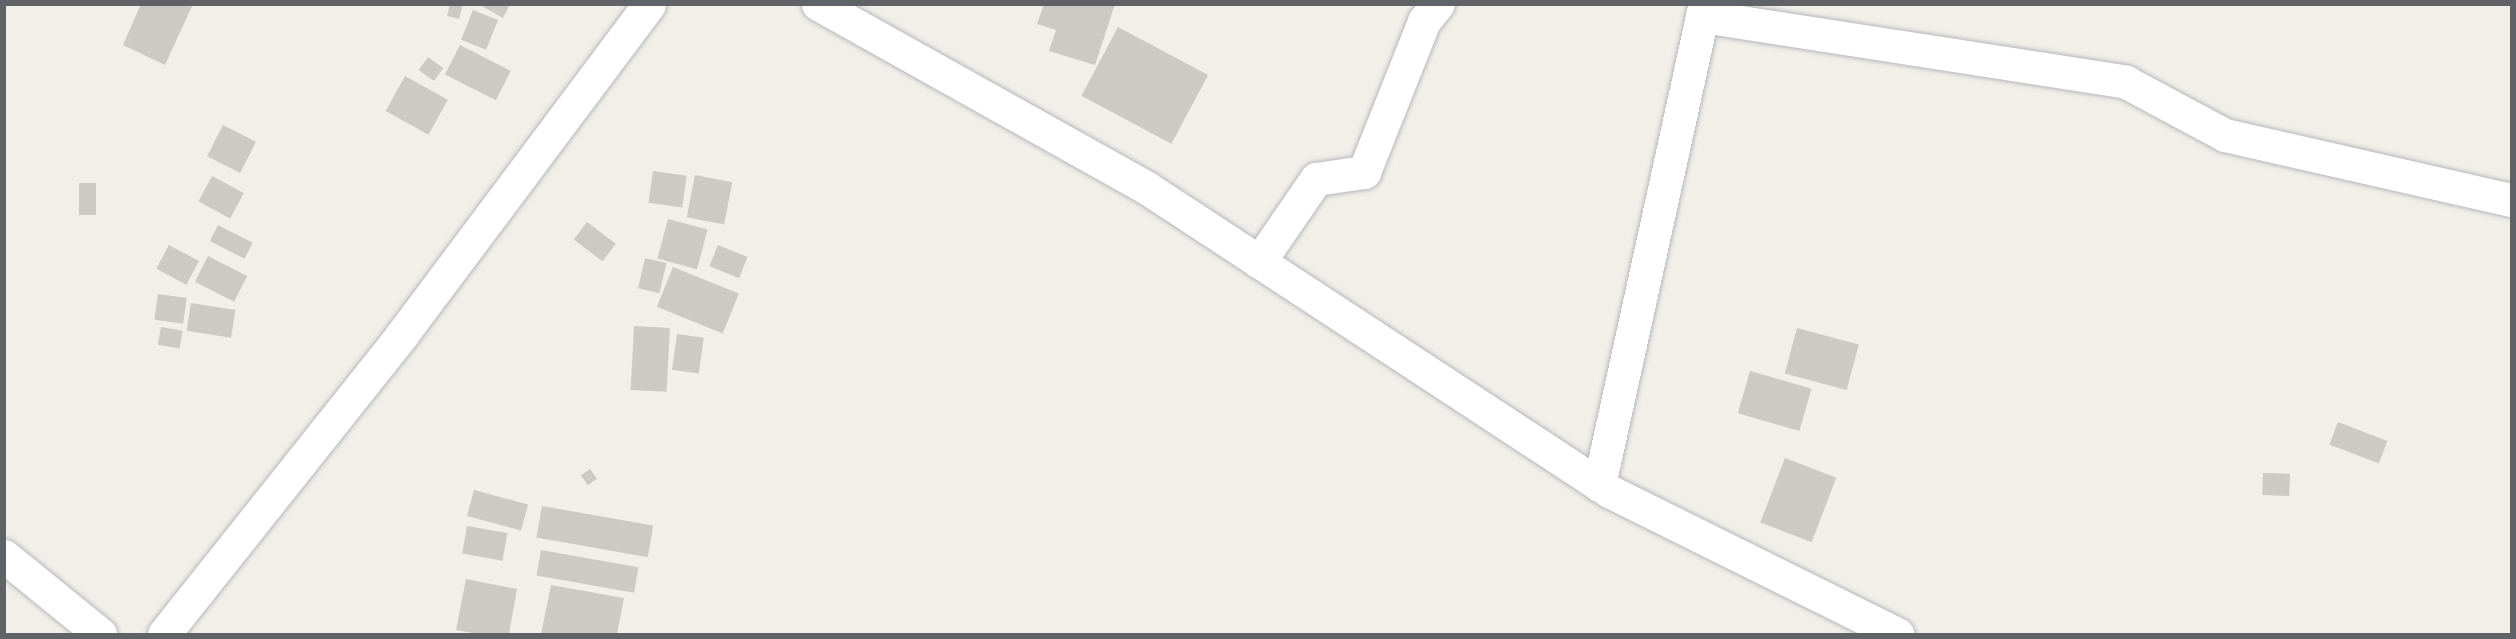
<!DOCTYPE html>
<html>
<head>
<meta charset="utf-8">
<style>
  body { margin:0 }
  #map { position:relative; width:2516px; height:639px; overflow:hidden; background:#f1efe8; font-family:Manrope,sans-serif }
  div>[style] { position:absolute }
  .building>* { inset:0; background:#cccac5; transform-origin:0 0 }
  .roads { filter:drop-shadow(0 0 2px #b5b8bc) drop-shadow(0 0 2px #b5b8bc) }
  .minor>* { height:33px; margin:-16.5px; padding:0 16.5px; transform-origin:16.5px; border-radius:16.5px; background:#fff }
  span { translate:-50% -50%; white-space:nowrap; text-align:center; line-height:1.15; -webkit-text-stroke:4.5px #fff; paint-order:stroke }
  .frame { position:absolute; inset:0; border:6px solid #5f6368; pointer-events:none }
</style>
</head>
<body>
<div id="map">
  <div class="building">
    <i style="clip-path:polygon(141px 4px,193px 4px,165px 65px,123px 45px)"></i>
    <i style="clip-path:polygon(450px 4px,463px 4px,459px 19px,447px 16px)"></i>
    <i style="clip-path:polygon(478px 4px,510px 4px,503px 18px)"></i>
    <i style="clip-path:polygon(1044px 4px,1115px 4px,1095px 65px,1049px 51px,1056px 30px,1037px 24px)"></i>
    <i style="left:473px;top:10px;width:27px;height:32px;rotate:22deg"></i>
    <i style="left:1118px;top:27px;width:102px;height:78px;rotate:28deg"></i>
    <i style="left:460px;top:45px;width:57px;height:33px;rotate:27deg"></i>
    <i style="left:428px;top:57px;width:19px;height:16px;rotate:36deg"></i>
    <i style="left:405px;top:76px;width:49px;height:40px;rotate:29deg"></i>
    <i style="left:223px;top:125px;width:37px;height:35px;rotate:27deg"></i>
    <i style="left:653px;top:171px;width:34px;height:32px;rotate:8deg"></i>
    <i style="left:695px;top:175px;width:38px;height:43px;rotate:11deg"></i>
    <i style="left:212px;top:176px;width:36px;height:29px;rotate:28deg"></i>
    <i style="left:79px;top:183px;width:17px;height:32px"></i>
    <i style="left:668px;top:219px;width:41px;height:41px;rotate:15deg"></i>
    <i style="left:587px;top:222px;width:36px;height:22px;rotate:37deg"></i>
    <i style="left:218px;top:225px;width:39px;height:18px;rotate:27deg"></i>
    <i style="left:169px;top:245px;width:34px;height:27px;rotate:28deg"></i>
    <i style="left:718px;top:245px;width:32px;height:23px;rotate:22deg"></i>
    <i style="left:208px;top:256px;width:44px;height:29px;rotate:27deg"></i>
    <i style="left:645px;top:258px;width:22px;height:31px;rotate:13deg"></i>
    <i style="left:673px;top:267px;width:71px;height:43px;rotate:22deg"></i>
    <i style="left:158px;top:294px;width:29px;height:26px;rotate:8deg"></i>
    <i style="left:191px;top:303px;width:45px;height:28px;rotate:9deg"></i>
    <i style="left:634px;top:326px;width:36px;height:64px;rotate:3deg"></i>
    <i style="left:161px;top:327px;width:22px;height:18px;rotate:10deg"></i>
    <i style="left:1797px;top:328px;width:64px;height:47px;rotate:15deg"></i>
    <i style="left:677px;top:334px;width:27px;height:36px;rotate:8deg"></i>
    <i style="left:1750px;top:371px;width:64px;height:44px;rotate:16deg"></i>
    <i style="left:2338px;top:422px;width:53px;height:24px;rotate:21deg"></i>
    <i style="left:1785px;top:458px;width:55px;height:69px;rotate:21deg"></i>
    <i style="left:590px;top:469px;width:12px;height:11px;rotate:55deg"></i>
    <i style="left:2263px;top:473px;width:27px;height:22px;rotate:2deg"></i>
    <i style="left:474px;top:490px;width:56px;height:27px;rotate:15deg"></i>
    <i style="left:542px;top:506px;width:113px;height:32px;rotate:10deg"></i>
    <i style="left:467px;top:526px;width:41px;height:28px;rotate:10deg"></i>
    <i style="left:541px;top:550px;width:99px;height:26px;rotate:10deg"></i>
    <i style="clip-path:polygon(466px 579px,517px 589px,509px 634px,479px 634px,456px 630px)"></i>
    <i style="clip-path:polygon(551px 585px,624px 598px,617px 634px,541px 634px)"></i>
  </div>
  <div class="roads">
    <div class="minor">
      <i style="left:818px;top:4px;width:377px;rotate:29.2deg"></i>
      <i style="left:1147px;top:188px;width:552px;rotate:33.26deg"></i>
      <i style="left:1609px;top:491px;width:322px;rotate:26.4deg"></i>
      <i style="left:1702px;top:16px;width:429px;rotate:8.8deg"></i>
      <i style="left:2126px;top:82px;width:112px;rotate:28.2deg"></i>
      <i style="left:2225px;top:135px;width:294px;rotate:12.8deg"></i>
      <i style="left:1259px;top:262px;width:101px;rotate:-55.5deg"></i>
      <i style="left:1316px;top:179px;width:49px;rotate:-8.3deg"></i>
      <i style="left:1364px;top:172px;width:162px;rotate:-68.3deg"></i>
      <i style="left:1424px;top:21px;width:22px;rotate:-51deg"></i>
      <i style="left:1599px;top:485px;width:493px;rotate:-77.6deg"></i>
      <i style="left:4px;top:556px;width:124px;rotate:39.1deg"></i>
      <i style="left:164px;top:634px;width:381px;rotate:-51.5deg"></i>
      <i style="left:401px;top:336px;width:414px;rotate:-53.2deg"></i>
    </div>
  </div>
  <div class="frame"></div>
</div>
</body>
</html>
